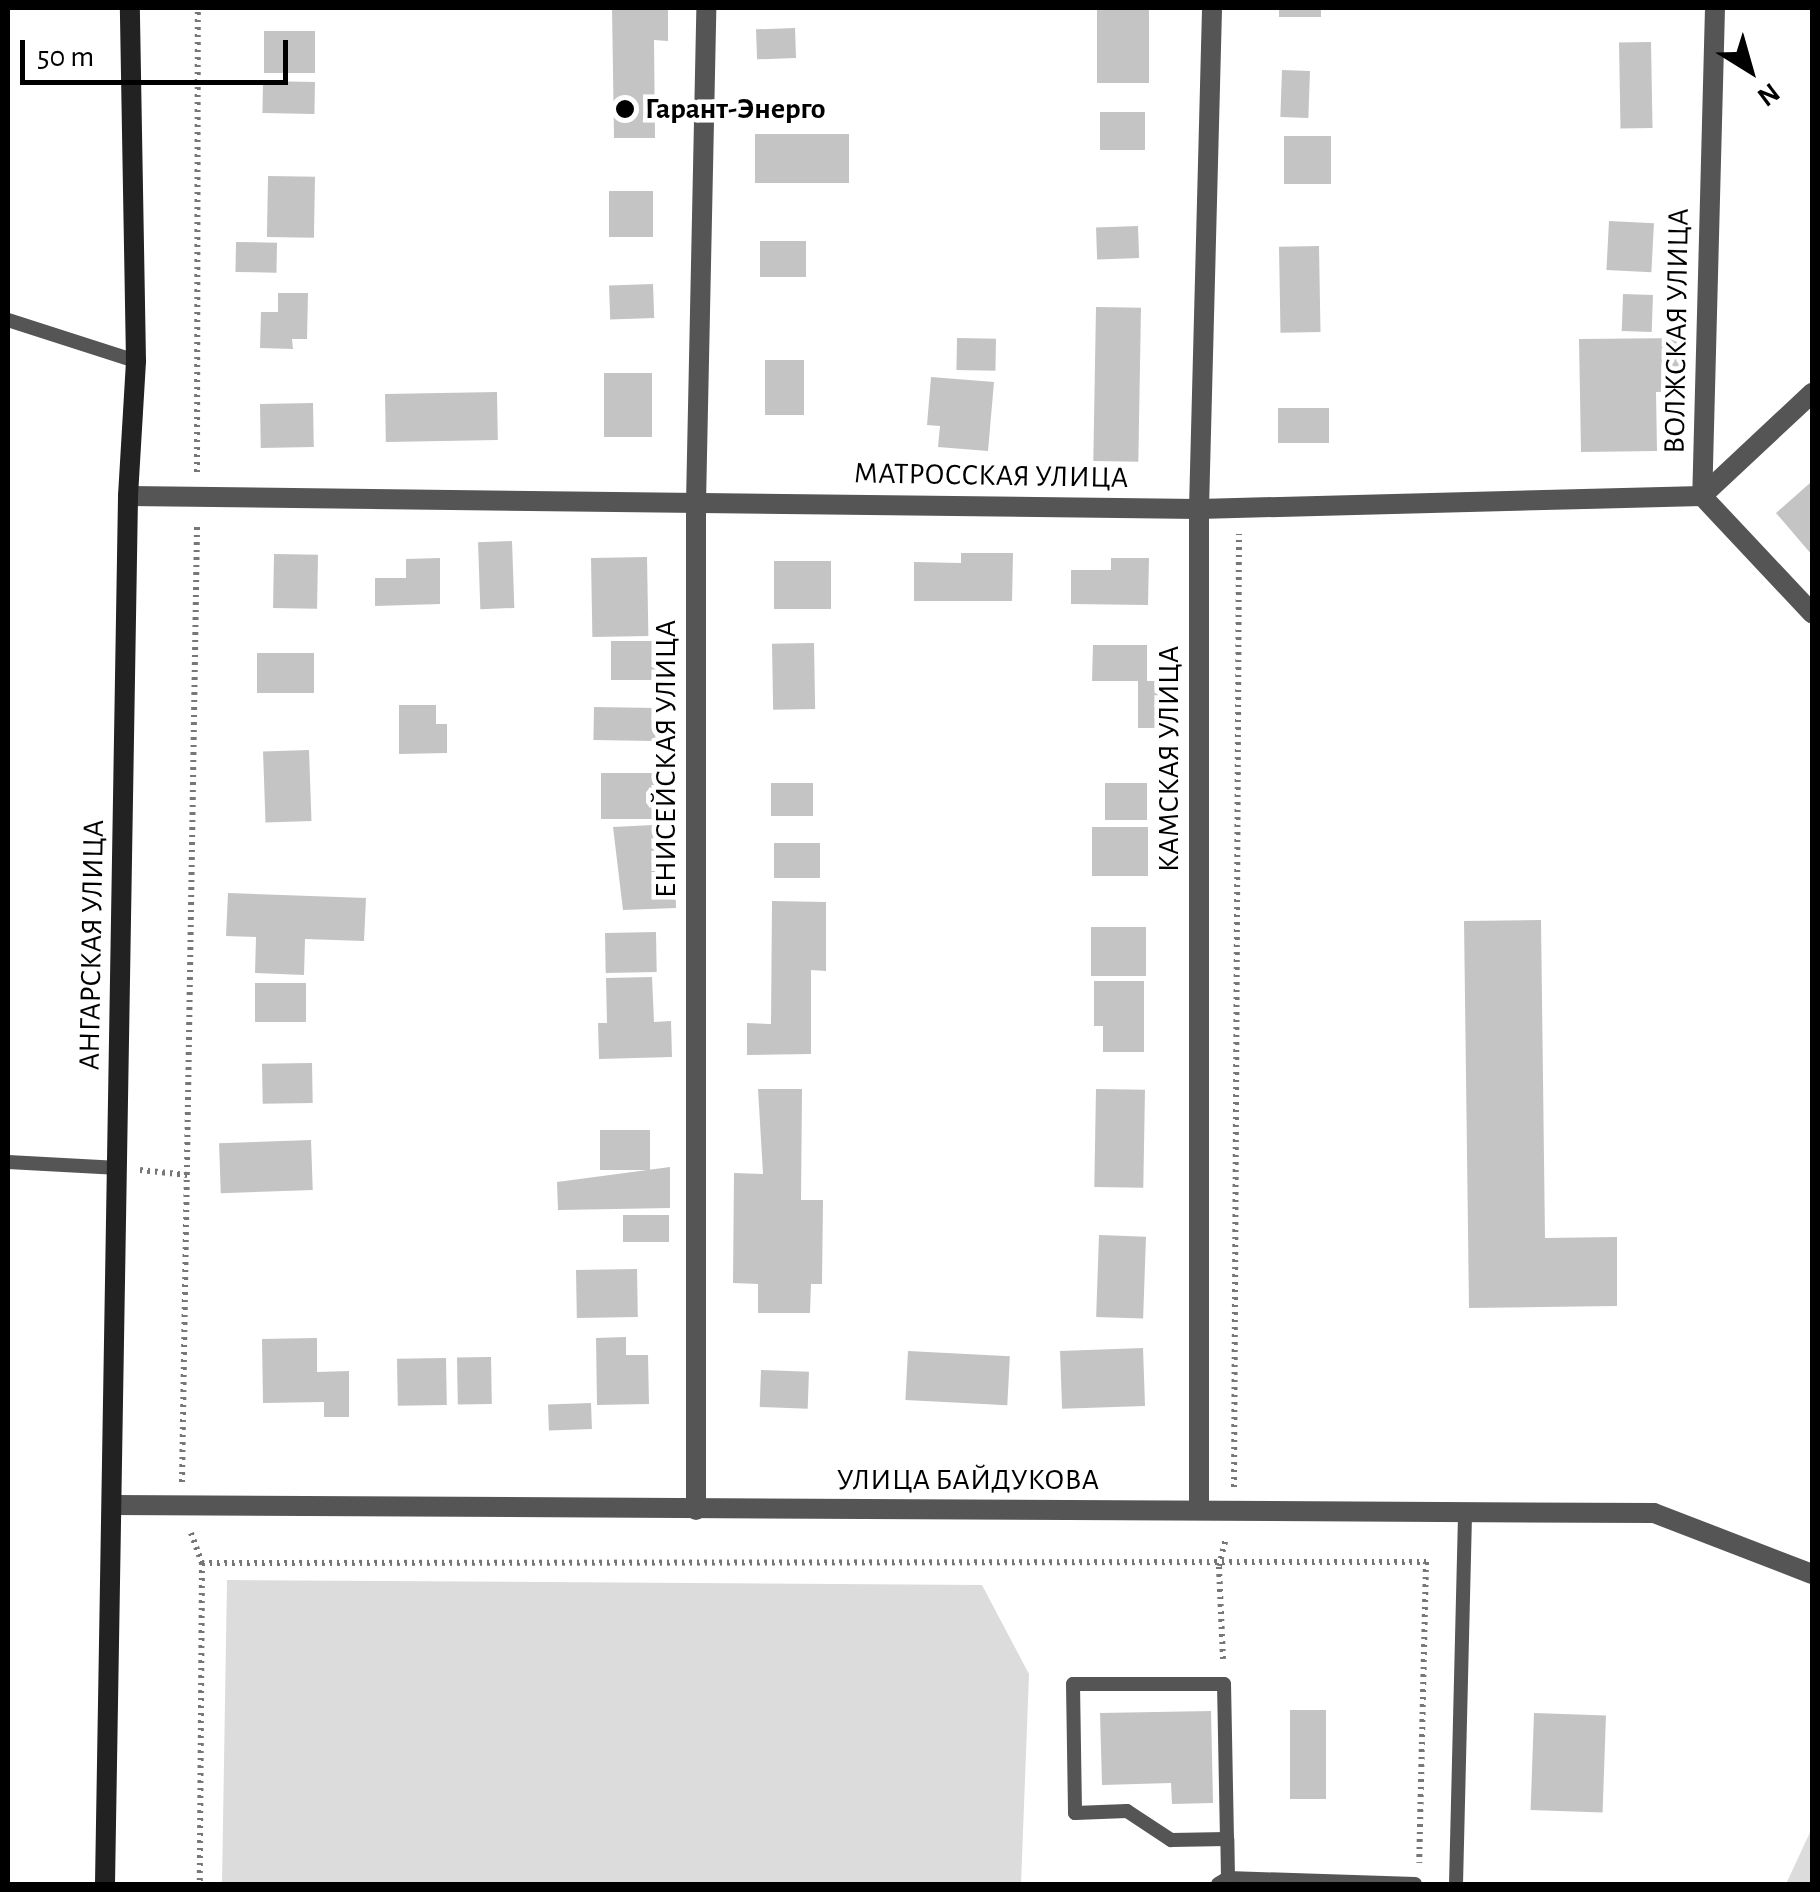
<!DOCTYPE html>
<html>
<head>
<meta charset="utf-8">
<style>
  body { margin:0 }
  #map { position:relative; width:1820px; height:1892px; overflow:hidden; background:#fff; font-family:"Alegreya Sans",sans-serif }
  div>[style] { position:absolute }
  .green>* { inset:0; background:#dcdcdc }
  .building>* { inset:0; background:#c4c4c4; transform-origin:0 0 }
  .path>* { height:6px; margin-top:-3px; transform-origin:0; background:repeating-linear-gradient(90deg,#777 0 2.5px,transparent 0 7.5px) }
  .service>* { height:14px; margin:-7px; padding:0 7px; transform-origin:7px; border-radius:7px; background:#555 }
  .minor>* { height:20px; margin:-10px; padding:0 10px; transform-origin:10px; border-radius:10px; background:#555 }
  .secondary>* { height:20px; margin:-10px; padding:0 10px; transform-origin:10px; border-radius:10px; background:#222 }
  .dots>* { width:28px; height:28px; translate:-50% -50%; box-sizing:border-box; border:5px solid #fff; border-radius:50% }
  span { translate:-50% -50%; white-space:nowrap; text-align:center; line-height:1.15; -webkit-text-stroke:9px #fff; paint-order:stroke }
  .poi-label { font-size:30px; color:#000; font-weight:700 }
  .left { translate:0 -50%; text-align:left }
  .street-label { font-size:30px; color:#000 }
  .frame { position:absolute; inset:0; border:10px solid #000; pointer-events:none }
  .north { position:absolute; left:1700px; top:20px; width:100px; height:100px; -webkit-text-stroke:8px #fff; paint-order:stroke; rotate:143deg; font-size:28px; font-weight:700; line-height:40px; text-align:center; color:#000 }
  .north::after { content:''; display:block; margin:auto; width:35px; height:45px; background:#000; clip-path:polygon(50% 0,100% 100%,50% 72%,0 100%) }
  .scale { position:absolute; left:20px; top:40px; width:268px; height:45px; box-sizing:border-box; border:5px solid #000; border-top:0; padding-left:12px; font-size:30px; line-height:35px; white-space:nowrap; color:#000; -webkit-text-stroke:8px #fff; paint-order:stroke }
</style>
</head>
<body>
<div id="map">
  <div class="green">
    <i style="clip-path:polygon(227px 1580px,982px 1585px,1029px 1674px,1021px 1884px,222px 1884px)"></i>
    <i style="clip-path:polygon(1812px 1828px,1812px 1884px,1786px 1884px)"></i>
  </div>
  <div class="building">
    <i style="clip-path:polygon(612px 8px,668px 8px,668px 41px,654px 40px,655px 138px,614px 138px)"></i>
    <i style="left:1097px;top:8px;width:52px;height:75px"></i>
    <i style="left:1279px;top:8px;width:42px;height:9px"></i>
    <i style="left:795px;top:28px;width:30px;height:39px;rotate:88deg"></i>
    <i style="left:264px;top:31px;width:51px;height:42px"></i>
    <i style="left:1651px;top:42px;width:86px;height:32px;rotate:89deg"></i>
    <i style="left:1282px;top:70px;width:28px;height:47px;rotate:2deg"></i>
    <i style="left:263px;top:81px;width:52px;height:32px;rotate:1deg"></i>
    <i style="left:1145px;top:112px;width:38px;height:45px;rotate:90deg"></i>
    <i style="left:849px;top:134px;width:49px;height:94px;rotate:90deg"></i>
    <i style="left:1284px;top:136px;width:47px;height:48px"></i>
    <i style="left:268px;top:176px;width:47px;height:61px;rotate:1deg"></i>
    <i style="left:609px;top:191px;width:44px;height:46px"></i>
    <i style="left:1609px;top:221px;width:45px;height:49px;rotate:3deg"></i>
    <i style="left:1138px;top:226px;width:32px;height:42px;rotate:88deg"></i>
    <i style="left:760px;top:241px;width:46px;height:36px"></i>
    <i style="left:236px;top:242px;width:41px;height:30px;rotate:1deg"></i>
    <i style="left:1319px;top:246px;width:86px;height:40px;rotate:89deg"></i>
    <i style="left:653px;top:284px;width:34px;height:44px;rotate:88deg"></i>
    <i style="clip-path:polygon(278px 293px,308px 293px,307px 339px,292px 339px,293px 349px,260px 348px,261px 312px,278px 312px)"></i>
    <i style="left:1623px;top:294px;width:30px;height:37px;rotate:2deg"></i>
    <i style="left:1096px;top:307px;width:45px;height:154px;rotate:1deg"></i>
    <i style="left:957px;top:338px;width:39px;height:32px;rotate:1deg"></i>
    <i style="clip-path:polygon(1684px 338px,1684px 392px,1656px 392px,1657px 451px,1581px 452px,1579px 339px)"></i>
    <i style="left:765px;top:360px;width:39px;height:55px"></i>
    <i style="left:604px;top:373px;width:48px;height:64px"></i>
    <i style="clip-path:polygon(931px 377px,994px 382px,988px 451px,938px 447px,940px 426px,927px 425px)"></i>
    <i style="left:497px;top:392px;width:48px;height:112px;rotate:89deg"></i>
    <i style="left:313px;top:403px;width:44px;height:53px;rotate:89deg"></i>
    <i style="left:1278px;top:408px;width:51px;height:35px"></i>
    <i style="clip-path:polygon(1810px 483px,1812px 486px,1812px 555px,1776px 513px)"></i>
    <i style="left:512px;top:541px;width:67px;height:34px;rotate:88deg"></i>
    <i style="clip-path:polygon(961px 553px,1013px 553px,1012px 601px,914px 601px,914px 562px,961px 563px)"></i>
    <i style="left:274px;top:554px;width:44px;height:54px;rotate:1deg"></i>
    <i style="left:647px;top:557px;width:79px;height:56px;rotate:89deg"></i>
    <i style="clip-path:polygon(440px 558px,440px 604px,375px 606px,375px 578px,406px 578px,406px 559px)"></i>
    <i style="clip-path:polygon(1111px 558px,1149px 558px,1148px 605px,1071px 604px,1071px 570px,1111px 570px)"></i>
    <i style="left:774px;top:561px;width:57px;height:48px"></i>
    <i style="left:611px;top:641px;width:46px;height:39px"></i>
    <i style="left:814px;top:643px;width:66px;height:42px;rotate:89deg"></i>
    <i style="clip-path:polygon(1093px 645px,1147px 645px,1147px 681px,1177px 681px,1177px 728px,1138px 728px,1138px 681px,1092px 681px)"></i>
    <i style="left:257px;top:653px;width:57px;height:40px"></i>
    <i style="clip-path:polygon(399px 705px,436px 705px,436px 724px,447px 724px,447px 753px,399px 754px)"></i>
    <i style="left:594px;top:707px;width:62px;height:33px;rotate:1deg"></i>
    <i style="left:309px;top:750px;width:71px;height:46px;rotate:88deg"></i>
    <i style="left:659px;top:773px;width:46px;height:58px;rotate:90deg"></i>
    <i style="left:771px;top:783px;width:42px;height:33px"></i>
    <i style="left:1105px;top:783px;width:42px;height:37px"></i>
    <i style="clip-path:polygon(653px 825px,655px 874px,675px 873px,676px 908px,623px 910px,613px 827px)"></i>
    <i style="left:1092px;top:827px;width:56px;height:49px"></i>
    <i style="left:774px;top:843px;width:46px;height:35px"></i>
    <i style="clip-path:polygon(228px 893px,366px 898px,364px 941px,305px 939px,304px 975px,255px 973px,256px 937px,226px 936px)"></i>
    <i style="clip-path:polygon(772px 901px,826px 902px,826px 971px,811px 970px,811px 1054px,747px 1055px,747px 1023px,771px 1024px)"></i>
    <i style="clip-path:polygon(1541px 920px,1545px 1238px,1617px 1237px,1617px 1306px,1469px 1308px,1464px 921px)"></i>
    <i style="left:1091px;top:927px;width:55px;height:49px"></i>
    <i style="left:656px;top:932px;width:40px;height:51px;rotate:89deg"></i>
    <i style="clip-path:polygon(652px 977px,654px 1022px,671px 1021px,672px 1057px,599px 1059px,598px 1023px,607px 1023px,606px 978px)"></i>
    <i style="clip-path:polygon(1094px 981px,1144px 981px,1144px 1052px,1103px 1052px,1103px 1026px,1094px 1026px)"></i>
    <i style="left:255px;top:983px;width:51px;height:39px"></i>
    <i style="left:312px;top:1063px;width:40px;height:50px;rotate:89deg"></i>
    <i style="clip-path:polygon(758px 1089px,802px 1089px,801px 1200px,823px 1200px,822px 1284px,811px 1284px,810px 1313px,758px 1313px,758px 1284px,733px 1283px,734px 1173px,763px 1174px)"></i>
    <i style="left:1096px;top:1089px;width:49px;height:98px;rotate:1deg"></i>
    <i style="left:650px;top:1130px;width:40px;height:50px;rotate:90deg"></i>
    <i style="left:311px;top:1140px;width:50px;height:92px;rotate:88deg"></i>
    <i style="clip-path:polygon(670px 1167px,670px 1208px,558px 1210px,557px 1182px)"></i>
    <i style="left:669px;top:1215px;width:27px;height:46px;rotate:90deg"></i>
    <i style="left:1099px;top:1235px;width:47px;height:82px;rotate:2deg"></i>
    <i style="left:637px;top:1269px;width:48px;height:61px;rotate:89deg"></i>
    <i style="clip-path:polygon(626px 1337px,626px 1355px,648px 1355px,649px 1404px,597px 1405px,596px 1338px)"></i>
    <i style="clip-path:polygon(317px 1338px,317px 1372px,349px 1371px,349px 1417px,324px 1417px,324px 1402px,263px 1403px,262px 1339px)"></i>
    <i style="left:1143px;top:1348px;width:58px;height:83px;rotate:88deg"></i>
    <i style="left:908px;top:1351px;width:102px;height:49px;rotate:3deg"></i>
    <i style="left:491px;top:1357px;width:47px;height:34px;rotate:89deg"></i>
    <i style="left:446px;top:1358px;width:47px;height:49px;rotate:89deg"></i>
    <i style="left:761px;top:1370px;width:48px;height:37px;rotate:2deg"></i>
    <i style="left:591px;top:1403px;width:26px;height:43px;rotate:88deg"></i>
    <i style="left:1290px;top:1710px;width:36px;height:89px"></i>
    <i style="clip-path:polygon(1211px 1711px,1213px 1803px,1172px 1804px,1171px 1783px,1102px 1785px,1100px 1713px)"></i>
    <i style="left:1534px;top:1713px;width:72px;height:97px;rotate:2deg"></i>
  </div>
  <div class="path">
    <i style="left:197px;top:472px;width:464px;rotate:-89.9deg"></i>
    <i style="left:140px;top:1170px;width:48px;rotate:5.9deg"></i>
    <i style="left:182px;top:1482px;width:958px;rotate:-89.1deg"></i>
    <i style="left:1234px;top:1487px;width:953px;rotate:-89.7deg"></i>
    <i style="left:191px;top:1533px;width:32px;rotate:70deg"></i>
    <i style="left:202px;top:1563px;width:321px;rotate:90.4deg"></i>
    <i style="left:202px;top:1563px;width:1224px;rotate:-0.05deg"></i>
    <i style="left:1426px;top:1562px;width:301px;rotate:91.3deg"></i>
    <i style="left:1223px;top:1659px;width:93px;rotate:-92.5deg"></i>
    <i style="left:1219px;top:1566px;width:29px;rotate:-76deg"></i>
  </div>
  <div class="service">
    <i style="left:8px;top:320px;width:134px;rotate:17.8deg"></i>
    <i style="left:8px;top:1162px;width:111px;rotate:3.1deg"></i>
    <i style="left:1228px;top:1878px;width:187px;rotate:1.8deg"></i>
    <i style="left:1218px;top:1884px;width:12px;rotate:-31deg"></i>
    <i style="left:1228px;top:1878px;width:39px;rotate:-91deg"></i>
    <i style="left:1227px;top:1839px;width:155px;rotate:-91.1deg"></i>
    <i style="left:1224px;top:1684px;width:151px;rotate:180deg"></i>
    <i style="left:1073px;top:1684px;width:129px;rotate:89.1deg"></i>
    <i style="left:1075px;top:1813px;width:52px;rotate:-2.2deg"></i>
    <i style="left:1127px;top:1811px;width:53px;rotate:33.4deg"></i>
    <i style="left:1171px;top:1840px;width:56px;rotate:-1deg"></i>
    <i style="left:1456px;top:1884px;width:372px;rotate:-88.6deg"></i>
  </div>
  <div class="minor">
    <i style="left:1715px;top:8px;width:488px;rotate:91.5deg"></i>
    <i style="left:1702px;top:496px;width:161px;rotate:46.8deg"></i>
    <i style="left:128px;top:496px;width:1071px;rotate:0.7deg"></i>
    <i style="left:1199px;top:509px;width:503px;rotate:-1.48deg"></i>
    <i style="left:1702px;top:496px;width:151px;rotate:-43.1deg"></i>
    <i style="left:112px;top:1505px;width:1542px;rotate:0.3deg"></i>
    <i style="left:1654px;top:1513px;width:169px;rotate:21.1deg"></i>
    <i style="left:696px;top:1510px;width:1007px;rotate:-90deg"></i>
    <i style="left:696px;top:503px;width:495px;rotate:-88.8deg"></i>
    <i style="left:1199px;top:1510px;width:1001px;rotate:-90deg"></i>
    <i style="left:1199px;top:509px;width:501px;rotate:-88.51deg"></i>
  </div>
  <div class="secondary">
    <i style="left:105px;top:1884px;width:1388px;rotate:-89.05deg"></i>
    <i style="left:128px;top:496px;width:135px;rotate:-86.6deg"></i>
    <i style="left:136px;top:361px;width:353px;rotate:-91deg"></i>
  </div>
  <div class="dots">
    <i style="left:625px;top:109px;background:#000"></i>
  </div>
  <div class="poi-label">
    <span class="left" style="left:645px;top:109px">Гарант-Энерго</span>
  </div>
  <div class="street-label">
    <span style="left:1677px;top:331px;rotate:-89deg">ВОЛЖСКАЯ УЛИЦА</span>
    <span style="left:991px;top:476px;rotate:1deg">МАТРОССКАЯ УЛИЦА</span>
    <span style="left:666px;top:759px;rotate:-90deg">ЕНИСЕЙСКАЯ УЛИЦА</span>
    <span style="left:1169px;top:759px;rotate:-90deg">КАМСКАЯ УЛИЦА</span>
    <span style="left:92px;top:945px;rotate:-89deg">АНГАРСКАЯ УЛИЦА</span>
    <span style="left:968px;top:1480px">УЛИЦА БАЙДУКОВА</span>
  </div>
  <div class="frame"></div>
  <div class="north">N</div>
  <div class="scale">50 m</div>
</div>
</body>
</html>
